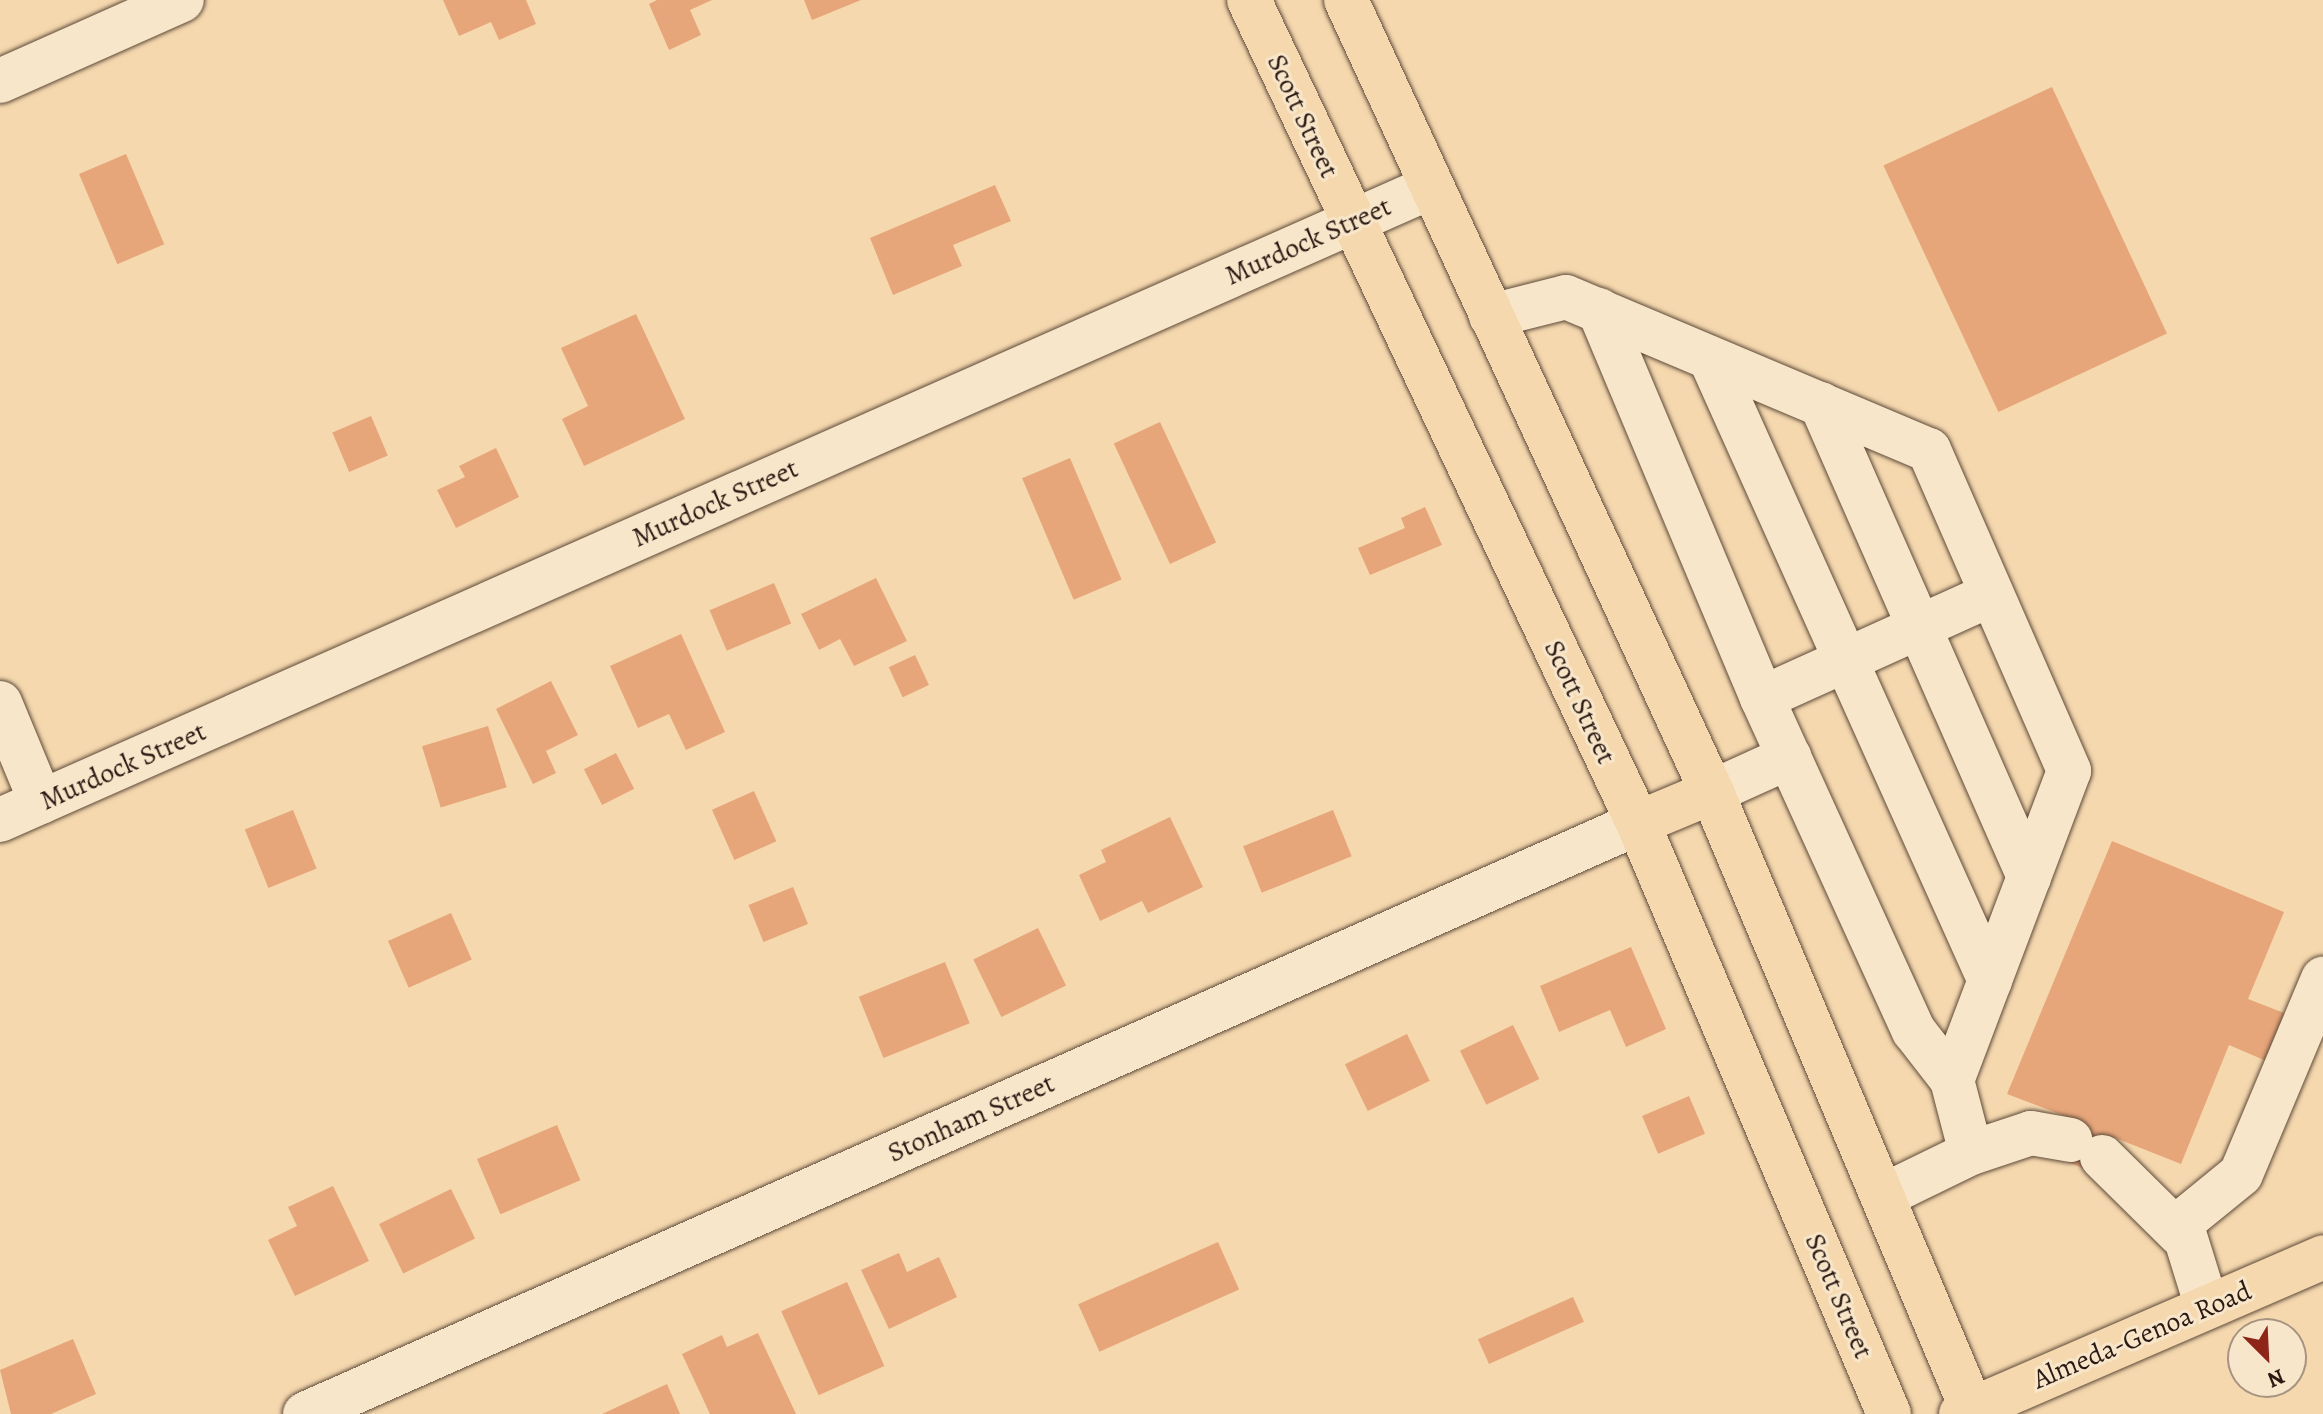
<!DOCTYPE html>
<html>
<head>
<meta charset="utf-8">
<style>
  body { margin:0 }
  #map { position:relative; width:2323px; height:1414px; overflow:hidden; background:#f5d8ae; font-family:Alegreya,serif }
  div>[style] { position:absolute }
  .building>* { inset:0; background:#e7a67a; transform-origin:0 0 }
  .roads { filter:drop-shadow(0 0 2px #5e4a3a) drop-shadow(0 0 2px #5e4a3a) }
  .minor>* { height:44px; margin:-22px; padding:0 22px; transform-origin:22px; border-radius:22px; background:#f8e6ca }
  .major>* { height:44px; margin:-22px; padding:0 22px; transform-origin:22px; border-radius:22px; background:#f5d8ae }
  span { translate:-50% -50%; white-space:nowrap; text-align:center; line-height:1.15; -webkit-text-stroke:6px #f8e6ca; paint-order:stroke }
  .street-label { font-size:28px; color:#2b1a13 }
  .north { position:absolute; left:2227px; top:1318px; width:80px; height:80px; box-sizing:border-box; background:#f8e6ca; border:2px solid #a69481; border-radius:50%; rotate:156deg; font-size:22px; font-weight:700; line-height:32px; text-align:center; color:#2b1a13 }
  .north::after { content:''; display:block; margin:auto; width:28px; height:36px; background:#8f2418; clip-path:polygon(50% 0,100% 100%,50% 72%,0 100%) }
</style>
</head>
<body>
<div id="map">
  <div class="building">
    <i style="clip-path:polygon(443px 0,526px 0,536px 24px,499px 40px,491px 22px,459px 36px)"></i>
    <i style="clip-path:polygon(657px 0,712px 0,690px 10px,701px 35px,669px 50px,649px 4px)"></i>
    <i style="clip-path:polygon(804px 0,861px 0,812px 20px)"></i>
    <i style="left:2052px;top:87px;width:272px;height:186px;rotate:65deg"></i>
    <i style="left:126px;top:154px;width:98px;height:51px;rotate:67deg"></i>
    <i style="clip-path:polygon(995px 185px,1011px 221px,953px 245px,962px 266px,893px 295px,870px 238px)"></i>
    <i style="clip-path:polygon(636px 314px,685px 419px,584px 466px,562px 419px,588px 406px,561px 348px)"></i>
    <i style="left:371px;top:416px;width:43px;height:42px;rotate:67deg"></i>
    <i style="left:1160px;top:422px;width:133px;height:51px;rotate:65deg"></i>
    <i style="clip-path:polygon(496px 448px,519px 497px,456px 528px,437px 490px,465px 477px,459px 466px)"></i>
    <i style="left:1070px;top:458px;width:132px;height:52px;rotate:67deg"></i>
    <i style="clip-path:polygon(1425px 507px,1442px 545px,1370px 575px,1358px 548px,1405px 528px,1401px 518px)"></i>
    <i style="clip-path:polygon(876px 578px,907px 641px,854px 666px,840px 639px,819px 650px,801px 614px)"></i>
    <i style="left:774px;top:583px;width:44px;height:70px;rotate:67deg"></i>
    <i style="clip-path:polygon(681px 634px,725px 732px,686px 750px,669px 714px,638px 728px,610px 666px)"></i>
    <i style="left:915px;top:655px;width:33px;height:29px;rotate:65deg"></i>
    <i style="clip-path:polygon(551px 681px,578px 735px,546px 751px,556px 773px,533px 784px,496px 709px)"></i>
    <i style="left:488px;top:726px;width:64px;height:69px;rotate:73deg"></i>
    <i style="left:616px;top:753px;width:40px;height:36px;rotate:63deg"></i>
    <i style="left:754px;top:791px;width:55px;height:46px;rotate:66deg"></i>
    <i style="left:293px;top:810px;width:63px;height:52px;rotate:68deg"></i>
    <i style="left:1333px;top:810px;width:50px;height:97px;rotate:68deg"></i>
    <i style="clip-path:polygon(1170px 817px,1203px 887px,1148px 913px,1142px 901px,1100px 921px,1079px 875px,1106px 862px,1101px 850px)"></i>
    <i style="clip-path:polygon(2112px 841px,2284px 912px,2248px 999px,2289px 1015px,2271px 1063px,2229px 1045px,2181px 1164px,2113px 1137px,2094px 1173px,2061px 1159px,2078px 1121px,2007px 1094px)"></i>
    <i style="left:793px;top:887px;width:40px;height:48px;rotate:68deg"></i>
    <i style="left:451px;top:913px;width:51px;height:69px;rotate:66deg"></i>
    <i style="left:1038px;top:928px;width:64px;height:72px;rotate:64deg"></i>
    <i style="clip-path:polygon(1631px 947px,1666px 1029px,1626px 1047px,1610px 1010px,1559px 1032px,1540px 986px)"></i>
    <i style="left:945px;top:962px;width:66px;height:93px;rotate:68deg"></i>
    <i style="left:1513px;top:1025px;width:60px;height:59px;rotate:64deg"></i>
    <i style="left:1407px;top:1034px;width:52px;height:69px;rotate:64deg"></i>
    <i style="left:1689px;top:1096px;width:41px;height:51px;rotate:67deg"></i>
    <i style="left:557px;top:1125px;width:60px;height:87px;rotate:67deg"></i>
    <i style="clip-path:polygon(333px 1186px,369px 1261px,295px 1296px,268px 1240px,297px 1226px,288px 1207px)"></i>
    <i style="left:451px;top:1189px;width:55px;height:80px;rotate:64deg"></i>
    <i style="left:1218px;top:1242px;width:52px;height:153px;rotate:66deg"></i>
    <i style="clip-path:polygon(899px 1253px,907px 1272px,939px 1257px,957px 1297px,889px 1329px,861px 1270px)"></i>
    <i style="left:847px;top:1282px;width:92px;height:72px;rotate:66deg"></i>
    <i style="left:1573px;top:1297px;width:27px;height:104px;rotate:66deg"></i>
    <i style="clip-path:polygon(758px 1333px,796px 1414px,710px 1414px,682px 1354px,722px 1335px,727px 1347px)"></i>
    <i style="clip-path:polygon(73px 1339px,96px 1394px,51px 1414px,11px 1414px,0 1370px)"></i>
    <i style="clip-path:polygon(667px 1384px,680px 1414px,602px 1414px)"></i>
  </div>
  <div class="roads">
    <div class="minor">
      <i style="left:0;top:81px;width:199px;rotate:-24deg"></i>
      <i style="left:1599px;top:310px;width:421px;rotate:67.2deg"></i>
      <i style="left:1762px;top:698px;width:366px;rotate:65.5deg"></i>
      <i style="left:1914px;top:1031px;width:62px;rotate:52.2deg"></i>
      <i style="left:1491px;top:316px;width:77px;rotate:-14.2deg"></i>
      <i style="left:1566px;top:297px;width:394px;rotate:22.9deg"></i>
      <i style="left:1929px;top:450px;width:350px;rotate:66.4deg"></i>
      <i style="left:2069px;top:771px;width:330px;rotate:110.7deg"></i>
      <i style="left:1952px;top:1080px;width:75px;rotate:75.4deg"></i>
      <i style="left:1971px;top:1153px;width:93px;rotate:154deg"></i>
      <i style="left:1710px;top:358px;width:683px;rotate:65.8deg"></i>
      <i style="left:1821px;top:404px;width:517px;rotate:66.26deg"></i>
      <i style="left:1762px;top:698px;width:252px;rotate:-24.3deg"></i>
      <i style="left:0;top:703px;width:107px;rotate:67.5deg"></i>
      <i style="left:1712px;top:792px;width:85px;rotate:-24.4deg"></i>
      <i style="left:0;top:820px;width:1565px;rotate:-23.86deg"></i>
      <i style="left:1971px;top:1153px;width:63px;rotate:-18.4deg"></i>
      <i style="left:2031px;top:1133px;width:40px;rotate:10deg"></i>
      <i style="left:2102px;top:1157px;width:110px;rotate:44.6deg"></i>
      <i style="left:2207px;top:1307px;width:88px;rotate:-107.2deg"></i>
      <i style="left:2181px;top:1223px;width:77px;rotate:-39.2deg"></i>
      <i style="left:2241px;top:1174px;width:212px;rotate:-67.2deg"></i>
      <i style="left:305px;top:1414px;width:1458px;rotate:-23.91deg"></i>
    </div>
    <div class="major">
      <i style="left:1249px;top:0;width:910px;rotate:64.7deg"></i>
      <i style="left:1638px;top:823px;width:642px;rotate:66.99deg"></i>
      <i style="left:1346px;top:0;width:872px;rotate:65.2deg"></i>
      <i style="left:1712px;top:792px;width:675px;rotate:67.16deg"></i>
      <i style="left:1638px;top:823px;width:80px;rotate:-22.7deg"></i>
      <i style="left:1961px;top:1414px;width:395px;rotate:-23.4deg"></i>
    </div>
  </div>
  <div class="street-label">
    <span style="left:1303px;top:116px;rotate:65deg">Scott Street</span>
    <span style="left:1308px;top:241px;rotate:-24deg">Murdock Street</span>
    <span style="left:715px;top:503px;rotate:-24deg">Murdock Street</span>
    <span style="left:1580px;top:702px;rotate:65deg">Scott Street</span>
    <span style="left:123px;top:766px;rotate:-24deg">Murdock Street</span>
    <span style="left:971px;top:1118px;rotate:-24deg">Stonham Street</span>
    <span style="left:1839px;top:1296px;rotate:67deg">Scott Street</span>
    <span style="left:2142px;top:1335px;rotate:-23deg">Almeda-Genoa Road</span>
  </div>
  <div class="north">N</div>
</div>
</body>
</html>
